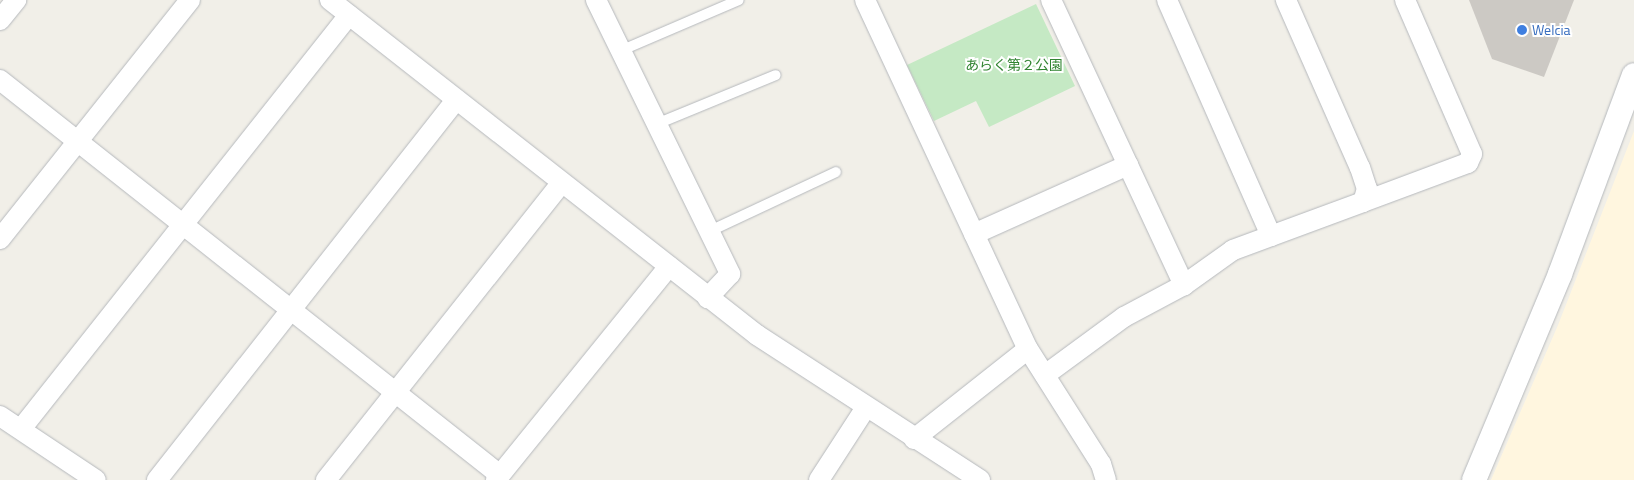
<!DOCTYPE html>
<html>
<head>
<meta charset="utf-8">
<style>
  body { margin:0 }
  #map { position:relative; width:1634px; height:480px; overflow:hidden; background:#f1efe8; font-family:"Titillium Web","Noto Sans JP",sans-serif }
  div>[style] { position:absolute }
  .commercial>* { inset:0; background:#fff6df }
  .green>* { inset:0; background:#c5e9c4 }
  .building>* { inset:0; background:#ccc9c4 }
  .roads { filter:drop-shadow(0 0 1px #b5b8bc) drop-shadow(0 0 1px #b5b8bc) }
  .service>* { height:10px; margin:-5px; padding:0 5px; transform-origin:5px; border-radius:5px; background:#fff }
  .minor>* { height:20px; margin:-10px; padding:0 10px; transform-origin:10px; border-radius:10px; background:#fff }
  .tertiary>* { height:24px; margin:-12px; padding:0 12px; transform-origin:12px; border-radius:12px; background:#fff }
  .dots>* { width:14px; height:14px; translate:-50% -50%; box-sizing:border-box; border:2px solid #fff; border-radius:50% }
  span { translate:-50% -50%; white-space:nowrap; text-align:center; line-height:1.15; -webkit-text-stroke:4px #fff; paint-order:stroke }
  .shop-label { font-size:14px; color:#366cbe }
  .left { translate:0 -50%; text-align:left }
  .park-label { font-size:14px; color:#318431 }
</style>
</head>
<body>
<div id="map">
  <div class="commercial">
    <i style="clip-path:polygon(1634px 131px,1634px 480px,1491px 480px,1558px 325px)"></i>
  </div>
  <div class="green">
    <i style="clip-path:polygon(1036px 4px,1075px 86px,989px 127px,976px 101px,934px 121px,907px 65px)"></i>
  </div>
  <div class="building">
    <i style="clip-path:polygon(1469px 0,1574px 0,1544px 77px,1492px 59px)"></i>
  </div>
  <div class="roads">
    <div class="service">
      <i style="left:620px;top:51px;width:129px;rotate:-23.2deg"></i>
      <i style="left:659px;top:123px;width:126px;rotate:-22.3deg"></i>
      <i style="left:710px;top:231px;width:139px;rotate:-25.1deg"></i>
    </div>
    <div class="minor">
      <i style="left:330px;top:0;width:543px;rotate:38.12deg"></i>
      <i style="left:757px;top:335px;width:266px;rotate:33deg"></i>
      <i style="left:596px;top:0;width:305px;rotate:63.9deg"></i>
      <i style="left:730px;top:274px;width:33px;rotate:133deg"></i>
      <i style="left:865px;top:0;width:385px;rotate:65deg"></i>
      <i style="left:1028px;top:349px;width:136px;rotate:57.6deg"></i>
      <i style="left:1101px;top:464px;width:17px;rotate:73deg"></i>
      <i style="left:1051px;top:0;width:315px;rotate:65deg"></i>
      <i style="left:1167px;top:0;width:258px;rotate:66.2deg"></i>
      <i style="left:0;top:20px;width:26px;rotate:-51deg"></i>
      <i style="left:0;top:80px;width:637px;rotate:38.31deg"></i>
      <i style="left:1363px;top:202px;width:112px;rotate:-20.4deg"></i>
      <i style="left:1468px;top:163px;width:10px;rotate:-66deg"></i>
      <i style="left:1472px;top:154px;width:168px;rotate:-113.5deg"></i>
      <i style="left:974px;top:234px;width:169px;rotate:-24.1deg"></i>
      <i style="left:0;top:239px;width:305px;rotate:-51.5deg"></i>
      <i style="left:1045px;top:375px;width:98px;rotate:-36.3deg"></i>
      <i style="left:1124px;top:317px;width:68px;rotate:-28.1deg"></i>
      <i style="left:1184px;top:285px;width:60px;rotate:-35.5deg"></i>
      <i style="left:1233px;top:250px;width:139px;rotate:-20.3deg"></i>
      <i style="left:1363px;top:202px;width:14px;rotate:-73deg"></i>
      <i style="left:1367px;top:189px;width:22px;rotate:-108deg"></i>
      <i style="left:1360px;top:168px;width:184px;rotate:-113.8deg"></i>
      <i style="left:0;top:416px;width:115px;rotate:33.7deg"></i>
      <i style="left:21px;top:429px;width:528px;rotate:-51.61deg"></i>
      <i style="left:914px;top:439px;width:145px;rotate:-38.3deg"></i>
      <i style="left:157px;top:480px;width:484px;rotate:-51.8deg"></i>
      <i style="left:326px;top:480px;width:379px;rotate:-51.6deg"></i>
      <i style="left:496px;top:480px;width:275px;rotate:-51deg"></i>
      <i style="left:819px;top:480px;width:85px;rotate:-57.1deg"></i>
    </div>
    <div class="tertiary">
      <i style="left:1474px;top:480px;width:223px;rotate:-67.3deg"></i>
      <i style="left:1560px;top:274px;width:212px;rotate:-69.6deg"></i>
    </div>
  </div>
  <div class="dots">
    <i style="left:1522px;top:30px;background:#3f7fe0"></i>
  </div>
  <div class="shop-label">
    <span class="left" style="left:1532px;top:30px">Welcia</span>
  </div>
  <div class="park-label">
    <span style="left:1014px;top:65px">あらく第２公園</span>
  </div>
</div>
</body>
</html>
